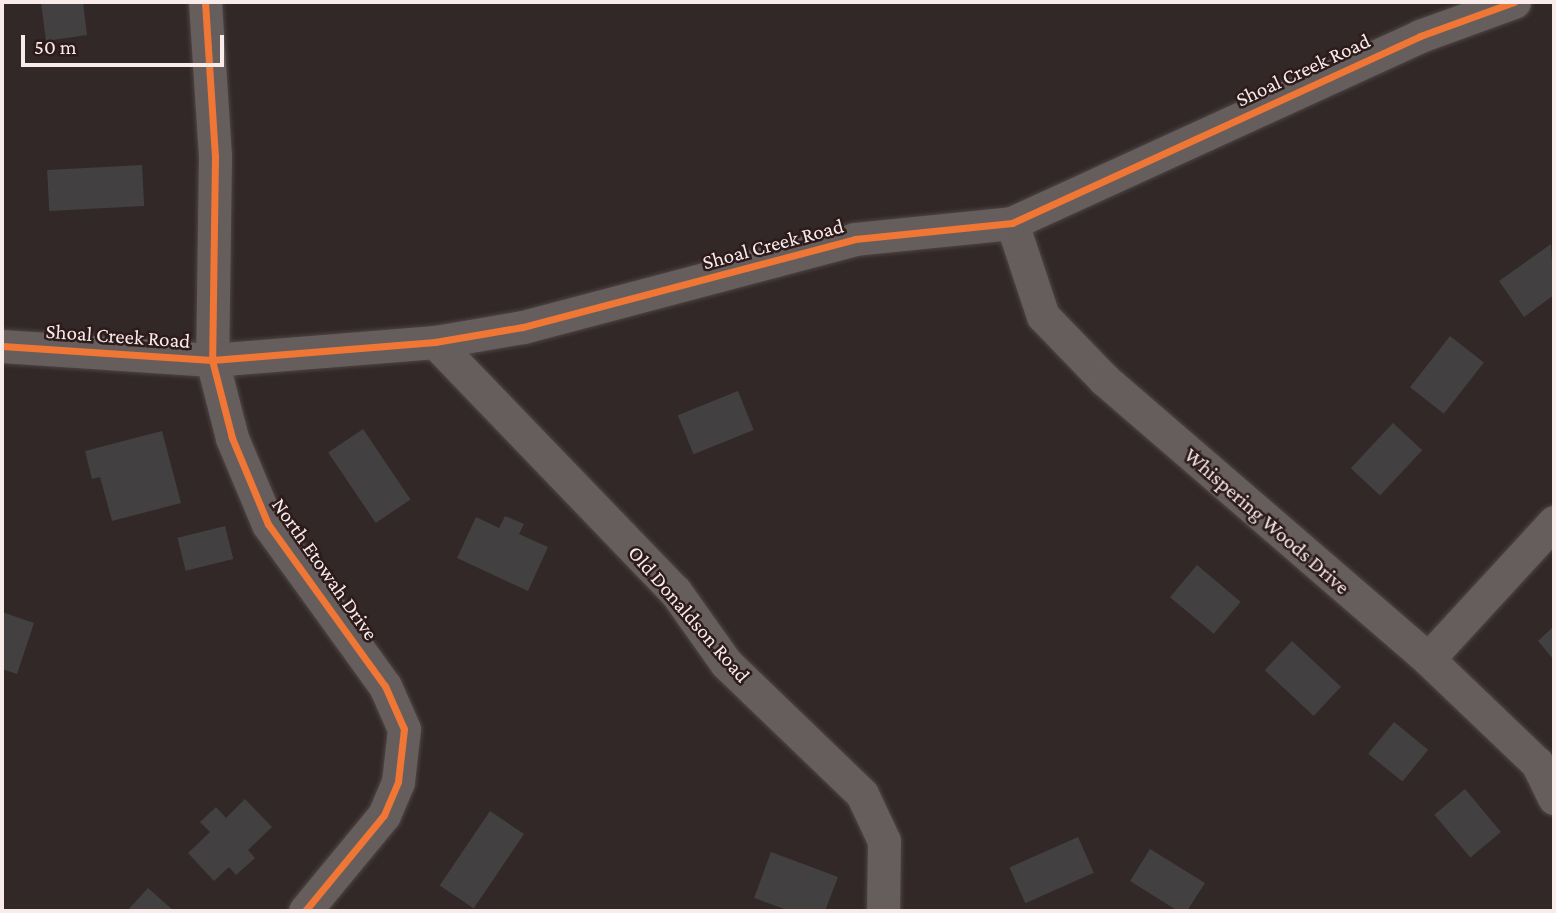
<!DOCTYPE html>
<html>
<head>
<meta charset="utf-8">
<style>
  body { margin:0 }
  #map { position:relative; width:1556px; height:913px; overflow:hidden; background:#322827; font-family:"Crimson Pro",serif }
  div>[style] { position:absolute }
  .building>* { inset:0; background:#424040; transform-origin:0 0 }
  .roads { filter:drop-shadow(0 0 2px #4e4544) drop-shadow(0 0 2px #4e4544) }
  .street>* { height:33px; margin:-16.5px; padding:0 16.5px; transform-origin:16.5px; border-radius:16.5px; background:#665e5d }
  .cycleway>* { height:7px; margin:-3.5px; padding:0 3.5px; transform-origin:3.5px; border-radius:3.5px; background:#f07635 }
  span { translate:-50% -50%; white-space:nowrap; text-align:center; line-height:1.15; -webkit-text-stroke:5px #2c1b1a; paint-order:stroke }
  .street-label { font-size:21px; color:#f8ebea }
  .frame { position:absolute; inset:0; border:4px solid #f8ebea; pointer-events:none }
  .scale { position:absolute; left:21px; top:35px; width:203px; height:32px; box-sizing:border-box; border:4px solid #f8ebea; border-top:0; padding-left:9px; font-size:21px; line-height:24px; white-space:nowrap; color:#f8ebea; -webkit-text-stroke:5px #2c1b1a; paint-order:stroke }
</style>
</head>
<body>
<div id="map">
  <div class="building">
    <i style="clip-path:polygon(41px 2px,83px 2px,87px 35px,46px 41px)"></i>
    <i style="left:142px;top:165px;width:41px;height:95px;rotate:87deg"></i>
    <i style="clip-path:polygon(1551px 244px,1554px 295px,1524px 317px,1499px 281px)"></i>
    <i style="left:1450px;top:336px;width:43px;height:65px;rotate:38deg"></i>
    <i style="left:738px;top:391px;width:42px;height:65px;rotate:68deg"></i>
    <i style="left:1393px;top:423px;width:40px;height:62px;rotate:43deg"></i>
    <i style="left:363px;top:429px;width:85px;height:42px;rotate:56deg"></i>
    <i style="clip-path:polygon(162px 431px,181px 503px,112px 521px,100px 477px,92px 479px,85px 451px)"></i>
    <i style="clip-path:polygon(505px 516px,524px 524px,519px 534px,548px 547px,528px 591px,457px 558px,476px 517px,499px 528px)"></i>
    <i style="left:225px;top:526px;width:34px;height:49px;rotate:76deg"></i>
    <i style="left:1197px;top:565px;width:57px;height:42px;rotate:40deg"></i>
    <i style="clip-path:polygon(2px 612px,34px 623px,17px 674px,2px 669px)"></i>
    <i style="clip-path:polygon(1554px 626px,1554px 660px,1538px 641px)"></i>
    <i style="left:1292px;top:641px;width:67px;height:40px;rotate:43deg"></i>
    <i style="left:1394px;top:722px;width:44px;height:41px;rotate:39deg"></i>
    <i style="left:1465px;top:789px;width:56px;height:40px;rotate:50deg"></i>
    <i style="clip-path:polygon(245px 799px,272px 827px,248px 850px,255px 858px,236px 875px,229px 867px,214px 881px,188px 853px,210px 832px,200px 822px,216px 807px,226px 818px)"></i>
    <i style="left:490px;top:811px;width:41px;height:90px;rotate:34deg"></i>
    <i style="left:1078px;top:837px;width:39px;height:75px;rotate:66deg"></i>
    <i style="clip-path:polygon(1150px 849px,1205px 883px,1187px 911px,1178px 911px,1130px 881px)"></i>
    <i style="clip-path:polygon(771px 852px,838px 877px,825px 911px,790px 911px,754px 898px)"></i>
    <i style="clip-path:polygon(148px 888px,174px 911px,127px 911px)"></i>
  </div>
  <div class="roads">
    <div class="street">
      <i style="left:205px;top:2px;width:154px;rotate:86.3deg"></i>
      <i style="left:215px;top:156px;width:204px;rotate:90.8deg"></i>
      <i style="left:212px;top:360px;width:81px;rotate:75.6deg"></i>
      <i style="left:232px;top:438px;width:93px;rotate:67.3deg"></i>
      <i style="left:268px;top:524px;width:200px;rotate:54.2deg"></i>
      <i style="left:385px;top:686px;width:47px;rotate:66.2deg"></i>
      <i style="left:404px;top:729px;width:53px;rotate:96.5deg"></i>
      <i style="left:398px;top:782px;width:36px;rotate:113deg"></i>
      <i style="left:384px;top:815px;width:124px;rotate:129.5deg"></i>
      <i style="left:1012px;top:223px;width:98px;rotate:71.6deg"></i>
      <i style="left:1043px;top:316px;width:89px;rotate:45.9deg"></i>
      <i style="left:1105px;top:380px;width:427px;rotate:40.8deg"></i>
      <i style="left:1428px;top:659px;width:151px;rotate:43.7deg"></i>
      <i style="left:1537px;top:763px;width:39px;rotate:64deg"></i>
      <i style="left:435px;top:342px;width:346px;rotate:46.1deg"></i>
      <i style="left:675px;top:591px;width:88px;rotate:54.7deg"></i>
      <i style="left:726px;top:663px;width:189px;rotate:43.9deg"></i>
      <i style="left:862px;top:794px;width:52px;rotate:64.9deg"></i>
      <i style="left:884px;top:841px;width:70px;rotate:90.8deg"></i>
      <i style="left:2px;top:346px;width:210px;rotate:3.8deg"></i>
      <i style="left:212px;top:360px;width:224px;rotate:-4.6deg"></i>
      <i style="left:435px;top:342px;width:89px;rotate:-9.7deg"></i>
      <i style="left:523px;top:327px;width:343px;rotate:-14.8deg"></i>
      <i style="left:855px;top:239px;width:158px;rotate:-5.8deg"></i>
      <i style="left:1012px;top:223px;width:449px;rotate:-24.6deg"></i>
      <i style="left:1420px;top:36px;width:100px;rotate:-19.9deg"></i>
      <i style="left:1428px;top:659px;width:186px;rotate:-47.4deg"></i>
    </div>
  </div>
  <div class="cycleway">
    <i style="left:205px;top:2px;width:154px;rotate:86.3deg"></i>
    <i style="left:215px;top:156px;width:204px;rotate:90.8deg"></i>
    <i style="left:212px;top:360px;width:81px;rotate:75.6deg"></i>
    <i style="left:232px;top:438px;width:93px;rotate:67.3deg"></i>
    <i style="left:268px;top:524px;width:200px;rotate:54.2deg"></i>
    <i style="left:385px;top:686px;width:47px;rotate:66.2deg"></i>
    <i style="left:404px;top:729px;width:53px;rotate:96.5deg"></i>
    <i style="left:398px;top:782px;width:36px;rotate:113deg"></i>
    <i style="left:384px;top:815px;width:124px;rotate:129.5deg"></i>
    <i style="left:2px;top:346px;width:210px;rotate:3.8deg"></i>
    <i style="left:212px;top:360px;width:224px;rotate:-4.6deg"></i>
    <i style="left:435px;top:342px;width:89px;rotate:-9.7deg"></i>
    <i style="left:523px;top:327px;width:343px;rotate:-14.8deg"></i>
    <i style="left:855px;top:239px;width:158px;rotate:-5.8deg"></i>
    <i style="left:1012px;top:223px;width:449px;rotate:-24.6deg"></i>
    <i style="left:1420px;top:36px;width:100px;rotate:-19.9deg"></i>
  </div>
  <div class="street-label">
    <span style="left:1303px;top:70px;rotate:-25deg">Shoal Creek Road</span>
    <span style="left:773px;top:244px;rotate:-15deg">Shoal Creek Road</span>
    <span style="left:118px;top:336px;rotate:4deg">Shoal Creek Road</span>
    <span style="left:1267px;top:521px;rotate:41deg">Whispering Woods Drive</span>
    <span style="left:325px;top:569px;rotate:55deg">North Etowah Drive</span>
    <span style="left:689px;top:614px;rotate:49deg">Old Donaldson Road</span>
  </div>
  <div class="frame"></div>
  <div class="scale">50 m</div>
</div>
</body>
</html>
